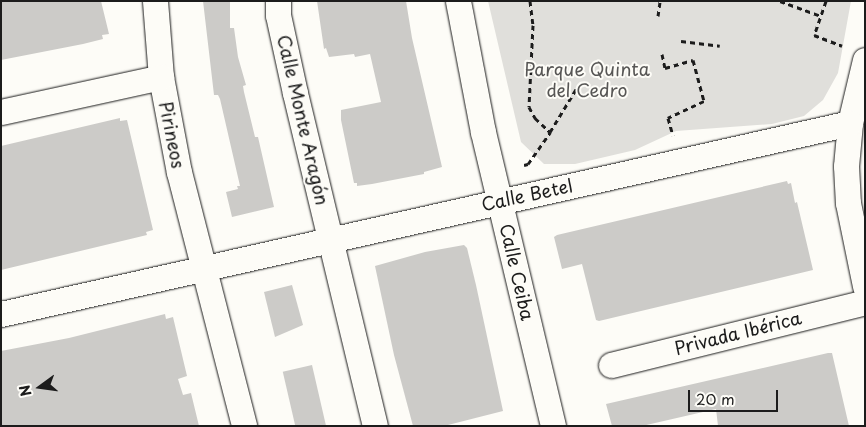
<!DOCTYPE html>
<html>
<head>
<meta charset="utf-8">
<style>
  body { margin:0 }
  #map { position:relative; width:866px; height:427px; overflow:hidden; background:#fdfcf7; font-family:"Playpen Sans",sans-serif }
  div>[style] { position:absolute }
  .green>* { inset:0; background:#e0dfdb }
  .building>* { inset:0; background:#cccbc8; transform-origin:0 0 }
  .path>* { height:3px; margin-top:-1.5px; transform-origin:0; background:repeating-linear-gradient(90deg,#1c1c1c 0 5px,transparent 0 9px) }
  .roads { filter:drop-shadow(0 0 1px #1c1c1c) drop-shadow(0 0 1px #1c1c1c) }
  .minor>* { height:25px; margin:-12.5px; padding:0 12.5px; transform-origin:12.5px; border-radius:12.5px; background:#fdfcf7 }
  span { translate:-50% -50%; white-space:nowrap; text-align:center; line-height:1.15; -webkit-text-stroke:4px #fdfcf7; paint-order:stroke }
  .park-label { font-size:18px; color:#575655 }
  .street-label { font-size:18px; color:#1c1c1c }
  .frame { position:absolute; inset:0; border:2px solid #1c1c1c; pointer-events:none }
  .north { position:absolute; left:15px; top:362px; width:50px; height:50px; -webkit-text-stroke:4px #fdfcf7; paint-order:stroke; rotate:256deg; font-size:14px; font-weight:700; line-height:20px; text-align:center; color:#1c1c1c }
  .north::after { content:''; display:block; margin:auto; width:18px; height:22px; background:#1c1c1c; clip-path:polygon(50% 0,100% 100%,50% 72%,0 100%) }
  .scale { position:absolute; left:688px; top:390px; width:90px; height:22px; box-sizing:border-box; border:2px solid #1c1c1c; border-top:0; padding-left:6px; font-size:15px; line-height:18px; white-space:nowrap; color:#1c1c1c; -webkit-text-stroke:4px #fdfcf7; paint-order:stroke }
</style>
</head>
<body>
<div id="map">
  <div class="green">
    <i style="clip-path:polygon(488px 1px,851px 1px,838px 73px,823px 100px,804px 116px,772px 124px,676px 131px,635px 150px,575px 164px,544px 164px,521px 142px)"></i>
  </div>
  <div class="building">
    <i style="clip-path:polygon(1px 1px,101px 1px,109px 34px,102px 35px,103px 39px,83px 44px,1px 60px)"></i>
    <i style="clip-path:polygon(203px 1px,230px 1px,230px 28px,234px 28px,238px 57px,246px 85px,243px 86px,244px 92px,255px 137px,258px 137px,274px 207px,232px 217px,226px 192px,238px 189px,237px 186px,240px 186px,220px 99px,218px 95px,214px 95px)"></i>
    <i style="clip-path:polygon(317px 1px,406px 1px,412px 38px,442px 167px,424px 172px,424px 174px,372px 184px,357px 186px,357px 183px,354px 183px,341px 120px,341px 110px,381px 102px,370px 54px,355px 57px,354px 54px,329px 57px,326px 48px,324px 49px)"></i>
    <i style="clip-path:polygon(120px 118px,120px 121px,127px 120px,153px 230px,146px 232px,147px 235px,1px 270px,1px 146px)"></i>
    <i style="clip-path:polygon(787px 181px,788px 184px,791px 183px,795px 203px,797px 202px,813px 270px,599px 321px,596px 320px,582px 264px,562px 269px,554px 237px,557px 235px)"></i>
    <i style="clip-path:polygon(464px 245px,467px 248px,476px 285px,503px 411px,444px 426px,413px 426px,394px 355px,375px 266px,425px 252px)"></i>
    <i style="clip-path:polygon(292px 285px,303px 325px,275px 337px,264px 292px)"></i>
    <i style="clip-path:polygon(165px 314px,166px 319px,173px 317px,187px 376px,178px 379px,183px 395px,191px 393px,199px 426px,1px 426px,1px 351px,69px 338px)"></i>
    <i style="clip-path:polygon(828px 353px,832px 353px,849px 426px,718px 426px,716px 409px,642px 426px,612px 426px,606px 404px)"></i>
    <i style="left:312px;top:365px;width:63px;height:30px;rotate:77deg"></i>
  </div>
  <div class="path">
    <i style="left:530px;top:1px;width:24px;rotate:83deg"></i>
    <i style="left:533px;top:25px;width:82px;rotate:92.8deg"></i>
    <i style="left:529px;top:107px;width:13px;rotate:61deg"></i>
    <i style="left:535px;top:118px;width:21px;rotate:43deg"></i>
    <i style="left:780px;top:1px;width:44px;rotate:20.1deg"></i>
    <i style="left:826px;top:1px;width:36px;rotate:109deg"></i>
    <i style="left:814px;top:35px;width:30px;rotate:21deg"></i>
    <i style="left:658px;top:16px;width:15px;rotate:-82deg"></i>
    <i style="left:681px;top:41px;width:39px;rotate:7deg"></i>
    <i style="left:662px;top:54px;width:14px;rotate:78deg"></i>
    <i style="left:665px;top:68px;width:29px;rotate:-16deg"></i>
    <i style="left:693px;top:60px;width:42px;rotate:75deg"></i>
    <i style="left:704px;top:101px;width:40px;rotate:155deg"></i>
    <i style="left:668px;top:118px;width:18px;rotate:74deg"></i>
    <i style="left:524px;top:165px;width:4px;rotate:-14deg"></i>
    <i style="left:528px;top:164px;width:39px;rotate:-55deg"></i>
    <i style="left:550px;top:132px;width:54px;rotate:-58.7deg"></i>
  </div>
  <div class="roads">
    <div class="minor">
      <i style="left:155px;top:1px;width:76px;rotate:85.5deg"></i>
      <i style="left:161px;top:77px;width:97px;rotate:79.3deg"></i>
      <i style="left:179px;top:172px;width:262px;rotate:75.6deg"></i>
      <i style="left:278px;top:1px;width:14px;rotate:90deg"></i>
      <i style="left:278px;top:15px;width:80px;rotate:77.7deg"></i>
      <i style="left:295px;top:93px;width:342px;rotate:76.5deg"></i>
      <i style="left:458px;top:1px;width:133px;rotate:79.2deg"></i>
      <i style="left:483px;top:132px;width:302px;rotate:76.6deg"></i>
      <i style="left:865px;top:60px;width:65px;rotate:103.4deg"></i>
      <i style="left:850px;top:123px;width:43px;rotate:95.3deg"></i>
      <i style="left:846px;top:166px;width:37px;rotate:87deg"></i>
      <i style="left:848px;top:203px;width:85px;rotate:78.4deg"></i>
      <i style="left:1px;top:112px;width:164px;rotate:-12.3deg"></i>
      <i style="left:1px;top:314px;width:870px;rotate:-12.68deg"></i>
      <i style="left:611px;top:365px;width:262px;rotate:-13.9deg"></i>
    </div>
  </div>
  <div class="park-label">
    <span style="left:587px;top:80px">Parque Quinta<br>del Cedro</span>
  </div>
  <div class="street-label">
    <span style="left:303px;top:120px;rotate:77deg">Calle Monte Aragón</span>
    <span style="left:172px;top:135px;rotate:79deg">Pirineos</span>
    <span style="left:527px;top:195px;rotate:-12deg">Calle Betel</span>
    <span style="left:517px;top:272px;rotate:77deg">Calle Ceiba</span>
    <span style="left:738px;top:333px;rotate:-14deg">Privada Ibérica</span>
  </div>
  <div class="frame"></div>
  <div class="north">N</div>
  <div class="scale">20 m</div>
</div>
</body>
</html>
